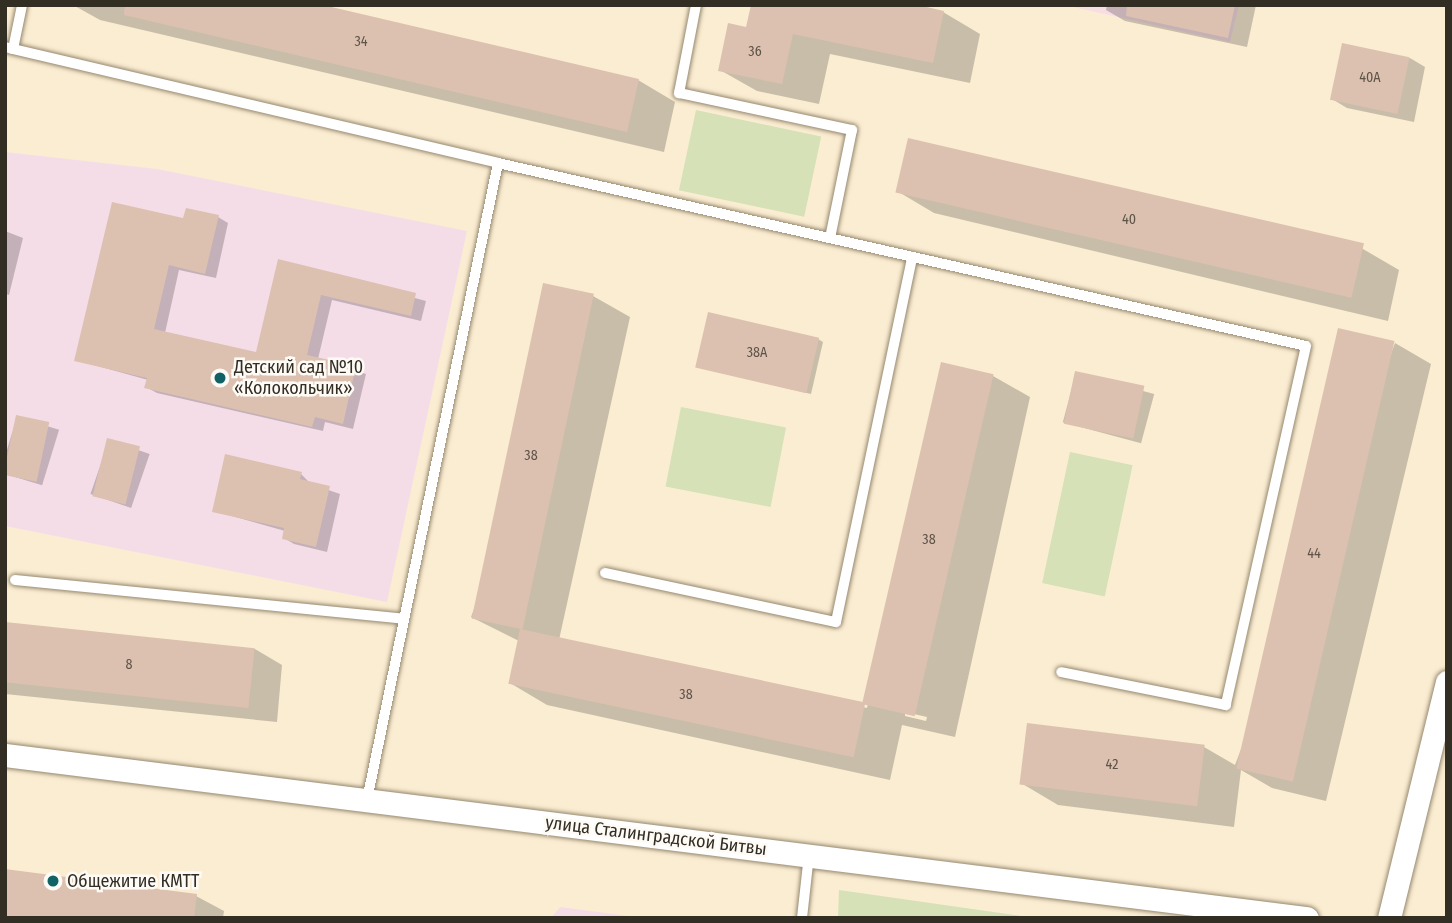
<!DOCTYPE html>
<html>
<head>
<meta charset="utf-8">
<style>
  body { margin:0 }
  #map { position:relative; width:1452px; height:923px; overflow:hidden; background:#fbedd2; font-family:"Fira Sans Condensed",sans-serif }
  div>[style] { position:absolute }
  .commercial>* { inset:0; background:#f7dde4 }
  .education>* { inset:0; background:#f5dde8 }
  .green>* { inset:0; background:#d6e1b7; transform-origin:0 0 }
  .shadow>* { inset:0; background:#0003; transform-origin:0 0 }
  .building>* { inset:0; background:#dcc1b1; transform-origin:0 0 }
  .roads { filter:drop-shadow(0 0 2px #95886f) drop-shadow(0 0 2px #95886f) }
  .lane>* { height:10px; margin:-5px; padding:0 5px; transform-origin:5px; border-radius:5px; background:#fff }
  .street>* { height:23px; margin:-11.5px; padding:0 11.5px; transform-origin:11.5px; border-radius:11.5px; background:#fff }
  .dots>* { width:19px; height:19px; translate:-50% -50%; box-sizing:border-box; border:4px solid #fefbf6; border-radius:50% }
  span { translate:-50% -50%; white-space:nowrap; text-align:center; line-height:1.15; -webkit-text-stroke:5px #fefbf6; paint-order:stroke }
  .number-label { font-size:14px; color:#5d5347 }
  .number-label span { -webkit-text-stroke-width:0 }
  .poi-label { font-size:18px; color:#332e24 }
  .left { translate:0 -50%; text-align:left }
  .street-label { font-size:18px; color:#332e24 }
  .frame { position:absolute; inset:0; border:7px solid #332e24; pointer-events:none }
</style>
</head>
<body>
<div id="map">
  <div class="commercial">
    <i style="clip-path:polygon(1064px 5px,1239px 5px,1230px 42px)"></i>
  </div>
  <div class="education">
    <i style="clip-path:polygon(5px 152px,157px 169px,467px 231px,387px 602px,5px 526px)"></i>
    <i style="clip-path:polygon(560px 907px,644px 918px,551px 918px)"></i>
  </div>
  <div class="green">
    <i style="left:696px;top:110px;width:128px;height:82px;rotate:12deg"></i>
    <i style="left:681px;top:407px;width:107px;height:81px;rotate:11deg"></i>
    <i style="left:1070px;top:452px;width:64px;height:134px;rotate:12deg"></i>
    <i style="clip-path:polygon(839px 890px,1035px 918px,838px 918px)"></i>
  </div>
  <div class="shadow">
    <i style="clip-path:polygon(73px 5px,316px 5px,638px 80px,675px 102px,664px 152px,100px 20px)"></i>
    <i style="clip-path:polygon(1107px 5px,1256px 5px,1247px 47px,1125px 21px,1106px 10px)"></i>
    <i style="clip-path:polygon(943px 12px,980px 34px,970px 83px,830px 54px,819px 104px,757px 91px,720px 70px,747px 29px)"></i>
    <i style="clip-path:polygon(1410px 58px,1425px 67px,1414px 122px,1347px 108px,1332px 99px)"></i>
    <i style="clip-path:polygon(897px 191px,1363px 249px,1399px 270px,1388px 321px,934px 213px)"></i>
    <i style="clip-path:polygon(218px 217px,228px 223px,216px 278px,179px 270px,165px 333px,258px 354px,279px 261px,426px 301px,421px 321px,332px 300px,318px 359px,366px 374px,353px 429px,325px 422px,323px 431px,157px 393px,146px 387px,148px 380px,76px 360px,185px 220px)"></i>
    <i style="clip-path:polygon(5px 231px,23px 238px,9px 295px,5px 294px)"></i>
    <i style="clip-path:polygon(evenodd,593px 296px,630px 317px,559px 640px,867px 708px,942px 365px,993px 376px,1030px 397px,955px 737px,902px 725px,890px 780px,547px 705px,510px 683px,519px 641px,471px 617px,593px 296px,905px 712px,927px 717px,926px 721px,905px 716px,905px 712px)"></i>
    <i style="clip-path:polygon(818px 339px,823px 342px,811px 394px,697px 367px)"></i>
    <i style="clip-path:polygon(1395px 343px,1431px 364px,1326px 801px,1272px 788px,1241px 770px,1234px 827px,1058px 805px,1021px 783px,1204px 747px,1235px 765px)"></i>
    <i style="left:1076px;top:373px;width:81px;height:51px;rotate:15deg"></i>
    <i style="left:17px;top:417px;width:44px;height:58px;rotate:17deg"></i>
    <i style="left:109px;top:440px;width:43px;height:57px;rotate:19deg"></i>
    <i style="clip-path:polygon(301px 474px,311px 484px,340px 494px,327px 552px,294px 544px,284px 538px,285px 531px,214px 511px)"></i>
    <i style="clip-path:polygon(5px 623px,255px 649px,282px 665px,277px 722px,5px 694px)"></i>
    <i style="clip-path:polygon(196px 896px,224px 911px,223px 918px,5px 918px)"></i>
  </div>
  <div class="building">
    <i style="clip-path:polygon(125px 5px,323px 5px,639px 79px,627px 132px,124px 15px)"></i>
    <i style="clip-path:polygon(751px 5px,918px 5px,944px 11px,933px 63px,793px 34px,782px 84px,718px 71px,728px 23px,746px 27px)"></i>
    <i style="clip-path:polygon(1127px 5px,1235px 5px,1228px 38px,1126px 16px)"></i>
    <i style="left:1342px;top:43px;width:69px;height:58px;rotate:12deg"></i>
    <i style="left:908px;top:138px;width:468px;height:56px;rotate:13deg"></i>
    <i style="clip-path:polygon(112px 202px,183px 218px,186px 208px,219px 215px,205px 274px,169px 265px,154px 329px,256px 352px,278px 259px,416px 293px,411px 316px,321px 295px,307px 355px,356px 366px,343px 424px,315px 417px,312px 427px,144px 388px,147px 378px,74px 361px)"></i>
    <i style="left:543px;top:283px;width:52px;height:343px;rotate:12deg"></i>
    <i style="left:708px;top:312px;width:114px;height:57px;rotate:13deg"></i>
    <i style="left:1338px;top:328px;width:58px;height:452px;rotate:13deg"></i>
    <i style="left:941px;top:362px;width:54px;height:351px;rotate:13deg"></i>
    <i style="left:1075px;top:371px;width:71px;height:54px;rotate:12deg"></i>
    <i style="left:16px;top:415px;width:34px;height:61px;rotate:12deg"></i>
    <i style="left:107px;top:438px;width:34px;height:60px;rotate:14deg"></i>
    <i style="clip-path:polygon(225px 454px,302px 472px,300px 479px,330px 486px,316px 547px,282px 539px,284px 528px,212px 512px)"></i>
    <i style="left:5px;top:622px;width:251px;height:60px;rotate:6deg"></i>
    <i style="left:520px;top:629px;width:353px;height:56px;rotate:12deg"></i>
    <i style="left:1027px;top:723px;width:179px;height:62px;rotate:7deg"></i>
    <i style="clip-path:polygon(5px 869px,197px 894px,194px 918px,5px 918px)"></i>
  </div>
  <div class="roads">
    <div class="lane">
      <i style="left:696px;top:5px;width:90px;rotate:100.9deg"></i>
      <i style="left:679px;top:93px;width:177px;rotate:12.1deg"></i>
      <i style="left:852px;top:130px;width:110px;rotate:101.5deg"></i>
      <i style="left:5px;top:47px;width:8px;rotate:14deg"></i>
      <i style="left:13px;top:49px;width:45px;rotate:-78.4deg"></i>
      <i style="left:13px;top:49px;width:498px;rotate:13.2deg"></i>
      <i style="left:498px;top:163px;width:650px;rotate:101.62deg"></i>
      <i style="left:498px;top:163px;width:828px;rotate:12.76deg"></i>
      <i style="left:1306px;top:346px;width:368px;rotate:102.6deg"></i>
      <i style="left:1226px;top:705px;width:168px;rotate:-168.7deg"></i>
      <i style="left:605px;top:573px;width:236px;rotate:12deg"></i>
      <i style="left:836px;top:622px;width:373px;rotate:-78.2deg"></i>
      <i style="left:15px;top:580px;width:391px;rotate:5.7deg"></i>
      <i style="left:802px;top:918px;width:63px;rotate:-83.7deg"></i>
    </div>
    <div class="street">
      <i style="left:5px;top:755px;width:1312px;rotate:7.14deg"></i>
      <i style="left:1389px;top:918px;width:243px;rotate:-76.2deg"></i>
    </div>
  </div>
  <div class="dots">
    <i style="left:220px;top:378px;background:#116265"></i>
    <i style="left:53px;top:881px;background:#116265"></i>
  </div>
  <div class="number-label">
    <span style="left:361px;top:42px">34</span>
    <span style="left:755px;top:52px">36</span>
    <span style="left:1370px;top:78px">40А</span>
    <span style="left:1129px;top:220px">40</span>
    <span style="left:757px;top:353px">38А</span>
    <span style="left:531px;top:456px">38</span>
    <span style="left:929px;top:540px">38</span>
    <span style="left:1314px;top:554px">44</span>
    <span style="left:129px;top:665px">8</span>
    <span style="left:686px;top:695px">38</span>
    <span style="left:1112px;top:765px">42</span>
  </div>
  <div class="poi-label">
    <span class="left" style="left:234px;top:378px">Детский сад №10<br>«Колокольчик»</span>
    <span class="left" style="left:67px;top:881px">Общежитие КМТТ</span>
  </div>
  <div class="street-label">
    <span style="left:656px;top:836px;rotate:7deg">улица Сталинградской Битвы</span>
  </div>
  <div class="frame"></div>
</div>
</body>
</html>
